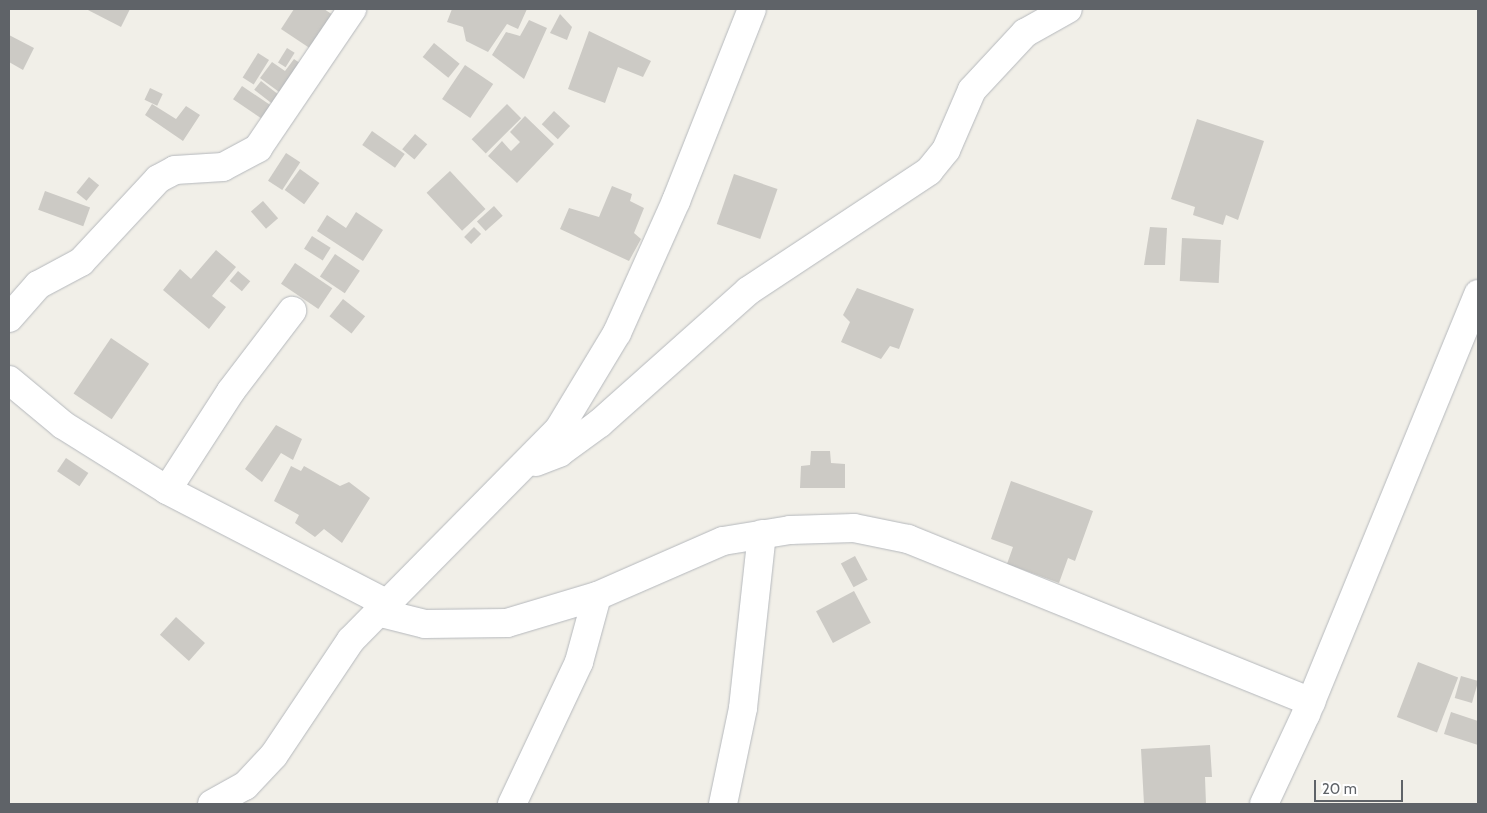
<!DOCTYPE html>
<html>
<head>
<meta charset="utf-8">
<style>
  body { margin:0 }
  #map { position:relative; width:1487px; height:813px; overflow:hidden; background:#f1efe8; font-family:Cabin,sans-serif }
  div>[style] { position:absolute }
  .building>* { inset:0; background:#cccac5; transform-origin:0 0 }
  .roads { filter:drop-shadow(0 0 1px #b5b8bc) drop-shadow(0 0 1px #b5b8bc) }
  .street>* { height:28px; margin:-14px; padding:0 14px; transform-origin:14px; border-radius:14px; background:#fff }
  span { translate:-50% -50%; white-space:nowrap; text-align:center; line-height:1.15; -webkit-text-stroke:4px #fff; paint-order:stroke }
  .frame { position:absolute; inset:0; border:10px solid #5f6368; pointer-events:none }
  .scale { position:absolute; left:1314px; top:780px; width:89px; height:22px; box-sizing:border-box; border:2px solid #5f6368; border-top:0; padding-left:6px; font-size:15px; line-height:18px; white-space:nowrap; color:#5f6368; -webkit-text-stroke:4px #fff; paint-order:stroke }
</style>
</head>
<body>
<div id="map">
  <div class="building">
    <i style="clip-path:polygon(86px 9px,130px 9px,121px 27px)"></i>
    <i style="clip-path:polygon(294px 9px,324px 9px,339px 19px,317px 53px,281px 29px)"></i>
    <i style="clip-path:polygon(452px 9px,527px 9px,518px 29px,507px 24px,488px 52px,466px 41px,463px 27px,447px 22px)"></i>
    <i style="clip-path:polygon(560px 14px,572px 27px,567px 40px,550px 33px)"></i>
    <i style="clip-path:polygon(529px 20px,547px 28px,524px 79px,492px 55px,506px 32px,520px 36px)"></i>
    <i style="clip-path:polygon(589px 31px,651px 61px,643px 77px,618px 67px,605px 103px,568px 89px)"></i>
    <i style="clip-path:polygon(9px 35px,34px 48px,23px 70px,9px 62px)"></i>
    <i style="left:434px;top:43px;width:33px;height:18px;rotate:39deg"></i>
    <i style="left:287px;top:48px;width:9px;height:17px;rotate:32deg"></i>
    <i style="left:258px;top:53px;width:13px;height:29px;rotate:32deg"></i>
    <i style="clip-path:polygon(294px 59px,307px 68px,286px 97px,260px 78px,272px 62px,285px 71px)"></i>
    <i style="left:465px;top:65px;width:34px;height:41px;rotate:34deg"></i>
    <i style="left:261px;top:81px;width:31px;height:11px;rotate:38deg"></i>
    <i style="left:242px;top:86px;width:43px;height:16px;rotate:34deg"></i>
    <i style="left:150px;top:88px;width:14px;height:13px;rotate:25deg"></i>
    <i style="clip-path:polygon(152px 104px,176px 119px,186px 106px,200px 115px,183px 141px,145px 115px)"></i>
    <i style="left:507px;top:104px;width:20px;height:50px;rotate:45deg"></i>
    <i style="left:554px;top:111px;width:22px;height:18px;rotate:43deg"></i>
    <i style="clip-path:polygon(525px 116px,554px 144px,517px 183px,488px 156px,502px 141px,511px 151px,520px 142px,510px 132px)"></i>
    <i style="clip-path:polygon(1197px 119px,1264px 141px,1238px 220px,1226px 215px,1223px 225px,1193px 215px,1195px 207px,1171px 199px)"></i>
    <i style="left:372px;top:131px;width:40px;height:17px;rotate:35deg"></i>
    <i style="left:415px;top:134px;width:16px;height:20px;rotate:40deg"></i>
    <i style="left:286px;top:153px;width:17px;height:33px;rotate:33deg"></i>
    <i style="left:300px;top:169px;width:24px;height:26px;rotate:36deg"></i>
    <i style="left:450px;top:171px;width:52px;height:32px;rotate:47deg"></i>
    <i style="left:734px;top:174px;width:46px;height:53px;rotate:19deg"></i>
    <i style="left:89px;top:177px;width:13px;height:20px;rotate:39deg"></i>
    <i style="clip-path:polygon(612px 186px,632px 194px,630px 201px,644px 208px,634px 233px,641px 239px,629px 261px,560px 229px,569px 208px,599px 217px)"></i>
    <i style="left:45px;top:191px;width:48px;height:20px;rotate:20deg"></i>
    <i style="left:263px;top:201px;width:23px;height:16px;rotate:49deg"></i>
    <i style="left:494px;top:206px;width:13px;height:23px;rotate:48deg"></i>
    <i style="clip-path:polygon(356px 212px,383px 230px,363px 261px,317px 231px,327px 215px,346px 228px)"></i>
    <i style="left:474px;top:227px;width:10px;height:14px;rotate:45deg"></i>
    <i style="clip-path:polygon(1150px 227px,1167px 228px,1165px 265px,1144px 265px)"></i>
    <i style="left:312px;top:236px;width:22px;height:15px;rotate:32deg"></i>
    <i style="left:1182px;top:238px;width:39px;height:43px;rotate:3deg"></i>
    <i style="clip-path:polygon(216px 250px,236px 267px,212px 296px,226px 307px,209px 329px,163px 290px,180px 269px,191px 279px)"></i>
    <i style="left:335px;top:254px;width:30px;height:27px;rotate:34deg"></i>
    <i style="left:295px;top:263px;width:45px;height:25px;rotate:34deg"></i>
    <i style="left:238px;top:271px;width:16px;height:13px;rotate:40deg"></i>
    <i style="clip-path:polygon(857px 288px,914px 309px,899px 349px,890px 346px,881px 359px,841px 342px,850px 322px,843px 315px)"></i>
    <i style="left:343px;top:299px;width:28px;height:22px;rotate:38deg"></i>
    <i style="left:111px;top:338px;width:46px;height:67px;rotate:34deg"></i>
    <i style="clip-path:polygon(276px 425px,302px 439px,293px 460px,281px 453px,262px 482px,245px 469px)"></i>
    <i style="clip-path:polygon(811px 451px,830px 451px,831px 463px,845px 464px,845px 488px,800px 488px,801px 466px,810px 465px)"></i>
    <i style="left:66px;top:458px;width:27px;height:16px;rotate:34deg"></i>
    <i style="clip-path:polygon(291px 466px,301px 471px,304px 466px,340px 486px,349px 482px,370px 498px,342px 543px,324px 529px,315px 537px,295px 523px,299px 515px,274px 501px)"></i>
    <i style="clip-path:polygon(1011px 481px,1093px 511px,1075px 561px,1068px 558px,1059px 583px,1007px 564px,1013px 547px,991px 539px)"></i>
    <i style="left:855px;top:556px;width:27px;height:16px;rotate:62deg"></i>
    <i style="left:854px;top:591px;width:36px;height:43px;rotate:62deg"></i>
    <i style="left:176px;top:617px;width:39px;height:24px;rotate:42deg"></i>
    <i style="left:1418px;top:662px;width:43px;height:59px;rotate:21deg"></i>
    <i style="left:1461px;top:676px;width:18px;height:23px;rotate:16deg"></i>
    <i style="clip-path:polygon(1451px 712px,1478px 721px,1478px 745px,1444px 734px)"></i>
    <i style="clip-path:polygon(1210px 745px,1212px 777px,1205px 777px,1206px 804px,1144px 804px,1141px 749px)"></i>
  </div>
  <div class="roads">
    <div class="street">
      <i style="left:9px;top:318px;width:44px;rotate:-48.7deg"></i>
      <i style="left:38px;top:285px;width:49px;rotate:-28.1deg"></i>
      <i style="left:81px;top:262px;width:113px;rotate:-47.1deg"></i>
      <i style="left:158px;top:179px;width:19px;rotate:-28deg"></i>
      <i style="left:175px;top:170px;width:48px;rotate:-3.6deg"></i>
      <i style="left:223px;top:167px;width:40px;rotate:-28deg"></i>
      <i style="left:258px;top:148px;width:168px;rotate:-55.9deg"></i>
      <i style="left:9px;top:380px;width:70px;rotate:39.8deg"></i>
      <i style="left:63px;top:425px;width:123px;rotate:32deg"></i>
      <i style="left:167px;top:490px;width:249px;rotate:27.3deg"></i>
      <i style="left:536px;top:462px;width:25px;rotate:-21deg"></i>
      <i style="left:559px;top:453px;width:51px;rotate:-36.2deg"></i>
      <i style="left:600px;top:423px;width:198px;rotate:-41.7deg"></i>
      <i style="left:748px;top:291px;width:217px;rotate:-33.5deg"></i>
      <i style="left:929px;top:171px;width:27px;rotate:-51deg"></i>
      <i style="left:946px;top:150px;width:65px;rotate:-66.6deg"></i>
      <i style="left:972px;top:90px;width:78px;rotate:-47.1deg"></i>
      <i style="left:1025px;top:33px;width:49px;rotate:-29.2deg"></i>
      <i style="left:167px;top:490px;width:118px;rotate:-57.1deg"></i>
      <i style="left:231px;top:391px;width:101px;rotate:-52.7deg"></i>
      <i style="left:377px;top:612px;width:49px;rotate:14deg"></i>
      <i style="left:425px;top:624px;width:82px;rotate:-0.7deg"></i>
      <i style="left:507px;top:623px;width:94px;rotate:-16.7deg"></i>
      <i style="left:597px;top:596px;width:137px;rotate:-23.6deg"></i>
      <i style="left:723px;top:541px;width:68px;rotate:-9.3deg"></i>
      <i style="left:790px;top:530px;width:64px;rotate:-1.8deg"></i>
      <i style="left:854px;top:528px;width:55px;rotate:11.5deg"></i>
      <i style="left:908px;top:539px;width:435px;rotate:22deg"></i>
      <i style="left:212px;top:804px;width:38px;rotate:-29deg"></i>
      <i style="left:245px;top:786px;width:42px;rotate:-46.9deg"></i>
      <i style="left:274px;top:755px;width:138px;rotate:-56.2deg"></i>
      <i style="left:351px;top:640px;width:296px;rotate:-45.4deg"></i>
      <i style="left:559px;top:429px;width:112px;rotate:-58.9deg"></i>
      <i style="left:617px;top:333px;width:145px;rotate:-65.9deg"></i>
      <i style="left:676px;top:201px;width:206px;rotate:-68.4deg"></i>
      <i style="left:512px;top:804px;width:157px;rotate:-64.7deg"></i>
      <i style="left:579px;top:662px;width:68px;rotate:-74.7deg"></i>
      <i style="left:723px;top:804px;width:98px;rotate:-78.2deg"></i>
      <i style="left:743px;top:708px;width:175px;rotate:-83.8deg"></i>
      <i style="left:1264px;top:804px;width:99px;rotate:-65deg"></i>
      <i style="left:1306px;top:714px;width:454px;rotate:-67.7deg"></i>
    </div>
  </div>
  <div class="frame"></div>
  <div class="scale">20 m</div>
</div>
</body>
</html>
